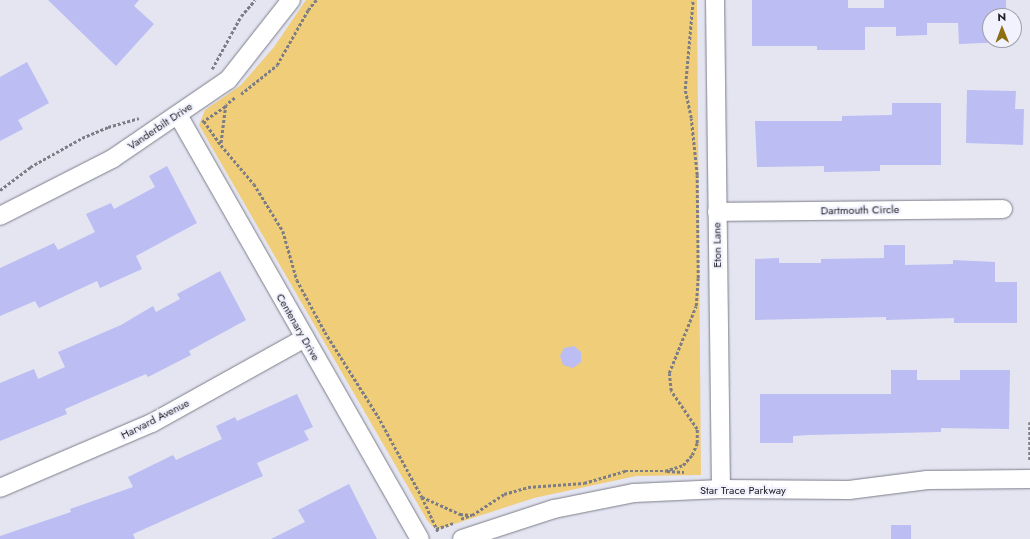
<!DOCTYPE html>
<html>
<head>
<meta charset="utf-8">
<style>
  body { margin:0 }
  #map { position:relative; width:1030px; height:539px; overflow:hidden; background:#e4e5f1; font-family:Jost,sans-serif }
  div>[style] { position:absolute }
  .green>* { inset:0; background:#f0cd79 }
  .building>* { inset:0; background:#bbbdf3; transform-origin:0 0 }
  .path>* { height:2.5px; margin-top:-1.25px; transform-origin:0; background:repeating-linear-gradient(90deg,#7d7d85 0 3px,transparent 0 5px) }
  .roads { filter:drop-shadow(0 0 1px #7c7d88) drop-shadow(0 0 1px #7c7d88) }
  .minor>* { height:18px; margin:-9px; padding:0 9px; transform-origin:9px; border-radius:9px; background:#fff }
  span { translate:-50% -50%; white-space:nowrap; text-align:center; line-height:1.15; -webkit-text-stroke:4px #f1f2fe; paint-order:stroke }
  .street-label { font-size:11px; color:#212125 }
  .north { position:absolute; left:982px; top:8px; width:40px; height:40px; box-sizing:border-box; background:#f1f2fe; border:1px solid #9e9ea7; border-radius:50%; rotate:359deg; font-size:11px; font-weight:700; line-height:16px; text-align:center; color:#212125 }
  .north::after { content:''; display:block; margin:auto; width:14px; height:18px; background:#8e6e12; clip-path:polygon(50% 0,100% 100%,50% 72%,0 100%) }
</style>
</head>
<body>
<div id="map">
  <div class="green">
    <i style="clip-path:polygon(306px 0,697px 0,701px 475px,636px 476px,534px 498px,436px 530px,427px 520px,199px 125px,205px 110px,241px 85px,274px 47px)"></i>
  </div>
  <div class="building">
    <i style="clip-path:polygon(48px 0,139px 0,134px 6px,154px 24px,116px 66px)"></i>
    <i style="clip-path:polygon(752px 0,848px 0,848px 8px,884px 8px,884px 0,1006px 0,1006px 16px,990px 16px,990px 40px,1007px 40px,1007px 42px,959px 44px,958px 23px,927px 23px,927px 35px,896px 36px,896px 27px,865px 27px,865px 50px,817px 50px,817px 46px,752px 46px)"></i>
    <i style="clip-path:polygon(27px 62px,49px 103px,18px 120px,23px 129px,0 141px,0 77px)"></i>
    <i style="clip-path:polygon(967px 90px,1016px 91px,1015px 109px,1024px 109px,1023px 145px,966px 143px)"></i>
    <i style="clip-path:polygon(892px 103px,941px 103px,941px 165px,880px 165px,880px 171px,824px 172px,824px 166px,757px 167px,755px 121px,842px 121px,842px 116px,892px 115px)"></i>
    <i style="clip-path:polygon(167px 166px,197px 223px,136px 256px,142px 269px,100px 288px,97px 281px,39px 308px,35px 301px,0 316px,0 268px,54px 243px,58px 250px,95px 232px,86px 214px,111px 203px,114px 209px,155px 187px,149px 176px)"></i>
    <i style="clip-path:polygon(884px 245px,905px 245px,905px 265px,953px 264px,953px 260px,995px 262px,995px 282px,1017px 282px,1017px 323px,954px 323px,954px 318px,886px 320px,886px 317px,755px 320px,755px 259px,779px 258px,779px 263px,821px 263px,821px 259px,884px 258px)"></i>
    <i style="clip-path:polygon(220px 271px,246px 320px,189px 351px,191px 355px,148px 377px,146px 374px,65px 409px,67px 414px,0 441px,0 383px,34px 369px,38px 379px,65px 367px,58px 352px,121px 325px,153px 306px,156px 312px,180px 299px,177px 294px)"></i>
    <i style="clip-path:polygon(574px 346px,581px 352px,581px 362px,573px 368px,563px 365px,560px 356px,564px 348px)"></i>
    <i style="clip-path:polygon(891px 370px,917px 370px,917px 380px,960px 380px,960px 370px,1010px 370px,1009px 429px,941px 428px,941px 432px,809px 435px,793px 436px,793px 443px,760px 443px,760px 394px,891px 394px)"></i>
    <i style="clip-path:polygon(297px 394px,313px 427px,304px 431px,309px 440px,257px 463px,263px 476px,133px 534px,135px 539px,0 539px,0 536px,71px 512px,70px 509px,133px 487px,128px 477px,173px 455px,176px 460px,222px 439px,216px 426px,235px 417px,237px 421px)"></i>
    <i style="clip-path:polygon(349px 484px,377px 539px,271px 539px,305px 522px,298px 510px)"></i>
    <i style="left:891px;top:525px;width:20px;height:14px"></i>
  </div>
  <div class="path">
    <i style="left:212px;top:69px;width:60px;rotate:-61.3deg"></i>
    <i style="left:241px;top:16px;width:21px;rotate:-49deg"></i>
    <i style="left:241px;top:94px;width:46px;rotate:-38.9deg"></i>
    <i style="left:277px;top:65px;width:63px;rotate:-60.6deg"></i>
    <i style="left:308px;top:10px;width:13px;rotate:-51deg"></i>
    <i style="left:235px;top:98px;width:11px;rotate:142deg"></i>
    <i style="left:226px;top:105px;width:40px;rotate:97.1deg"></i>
    <i style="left:221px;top:145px;width:51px;rotate:49.8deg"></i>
    <i style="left:254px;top:184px;width:55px;rotate:58.3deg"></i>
    <i style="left:283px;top:231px;width:51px;rotate:74.1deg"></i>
    <i style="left:297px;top:280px;width:59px;rotate:61.7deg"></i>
    <i style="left:325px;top:332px;width:99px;rotate:57.8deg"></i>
    <i style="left:378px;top:416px;width:92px;rotate:61.5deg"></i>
    <i style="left:422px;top:497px;width:42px;rotate:24.1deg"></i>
    <i style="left:460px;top:514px;width:12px;rotate:5deg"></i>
    <i style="left:472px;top:515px;width:38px;rotate:-33deg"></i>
    <i style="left:504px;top:494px;width:25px;rotate:-16deg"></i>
    <i style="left:528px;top:487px;width:56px;rotate:-4.1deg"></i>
    <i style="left:584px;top:483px;width:43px;rotate:-16.3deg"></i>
    <i style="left:625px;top:471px;width:40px"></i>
    <i style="left:665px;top:471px;width:19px;rotate:-18deg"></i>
    <i style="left:683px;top:465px;width:13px;rotate:-48deg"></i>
    <i style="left:692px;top:455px;width:13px;rotate:-67deg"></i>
    <i style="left:697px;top:443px;width:14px;rotate:-90deg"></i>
    <i style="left:697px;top:429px;width:46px;rotate:-124.4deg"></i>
    <i style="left:671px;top:391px;width:18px;rotate:-96deg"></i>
    <i style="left:669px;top:373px;width:72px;rotate:-68.1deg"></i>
    <i style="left:696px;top:306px;width:28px;rotate:-86deg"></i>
    <i style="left:698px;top:278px;width:103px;rotate:-90.6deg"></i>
    <i style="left:697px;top:175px;width:57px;rotate:-96deg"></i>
    <i style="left:691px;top:118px;width:30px;rotate:-102deg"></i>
    <i style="left:685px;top:89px;width:89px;rotate:-84.9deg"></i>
    <i style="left:204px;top:121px;width:29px;rotate:55deg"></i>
    <i style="left:202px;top:122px;width:29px;rotate:-34deg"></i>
    <i style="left:0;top:190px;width:38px;rotate:-37deg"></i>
    <i style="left:30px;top:167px;width:60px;rotate:-29.1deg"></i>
    <i style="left:82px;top:138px;width:28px;rotate:-23deg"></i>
    <i style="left:108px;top:127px;width:32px;rotate:-16deg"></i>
    <i style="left:1030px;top:422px;width:39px;rotate:90deg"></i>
    <i style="left:667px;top:471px;width:17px;rotate:3deg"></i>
    <i style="left:422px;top:497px;width:38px;rotate:65deg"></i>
    <i style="left:461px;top:519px;width:11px;rotate:-22deg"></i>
    <i style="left:436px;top:529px;width:18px;rotate:-19deg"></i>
  </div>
  <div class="roads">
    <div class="minor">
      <i style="left:715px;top:0;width:489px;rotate:89.3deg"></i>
      <i style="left:178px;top:115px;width:488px;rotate:60.3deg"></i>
      <i style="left:717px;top:212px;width:286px;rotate:-0.6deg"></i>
      <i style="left:0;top:216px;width:126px;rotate:-27deg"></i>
      <i style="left:112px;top:159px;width:140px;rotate:-34.3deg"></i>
      <i style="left:228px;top:80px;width:102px;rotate:-51.8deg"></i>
      <i style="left:0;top:488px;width:165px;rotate:-23.2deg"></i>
      <i style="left:152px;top:423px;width:175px;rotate:-29.1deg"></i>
      <i style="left:462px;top:539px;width:97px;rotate:-18.1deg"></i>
      <i style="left:554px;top:509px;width:82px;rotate:-11.3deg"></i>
      <i style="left:634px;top:493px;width:87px;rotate:-2.6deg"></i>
      <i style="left:721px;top:489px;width:128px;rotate:0.4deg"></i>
      <i style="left:849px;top:490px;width:79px;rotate:-7.3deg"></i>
      <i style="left:927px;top:480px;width:103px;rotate:-0.6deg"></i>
    </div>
  </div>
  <div class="street-label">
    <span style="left:160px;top:126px;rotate:-34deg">Vanderbilt Drive</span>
    <span style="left:860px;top:210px;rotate:-1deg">Dartmouth Circle</span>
    <span style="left:717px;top:245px;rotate:-91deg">Eton Lane</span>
    <span style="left:298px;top:327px;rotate:60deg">Centenary Drive</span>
    <span style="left:155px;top:419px;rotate:-27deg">Harvard Avenue</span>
    <span style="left:743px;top:490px">Star Trace Parkway</span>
  </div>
  <div class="north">N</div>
</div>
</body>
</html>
